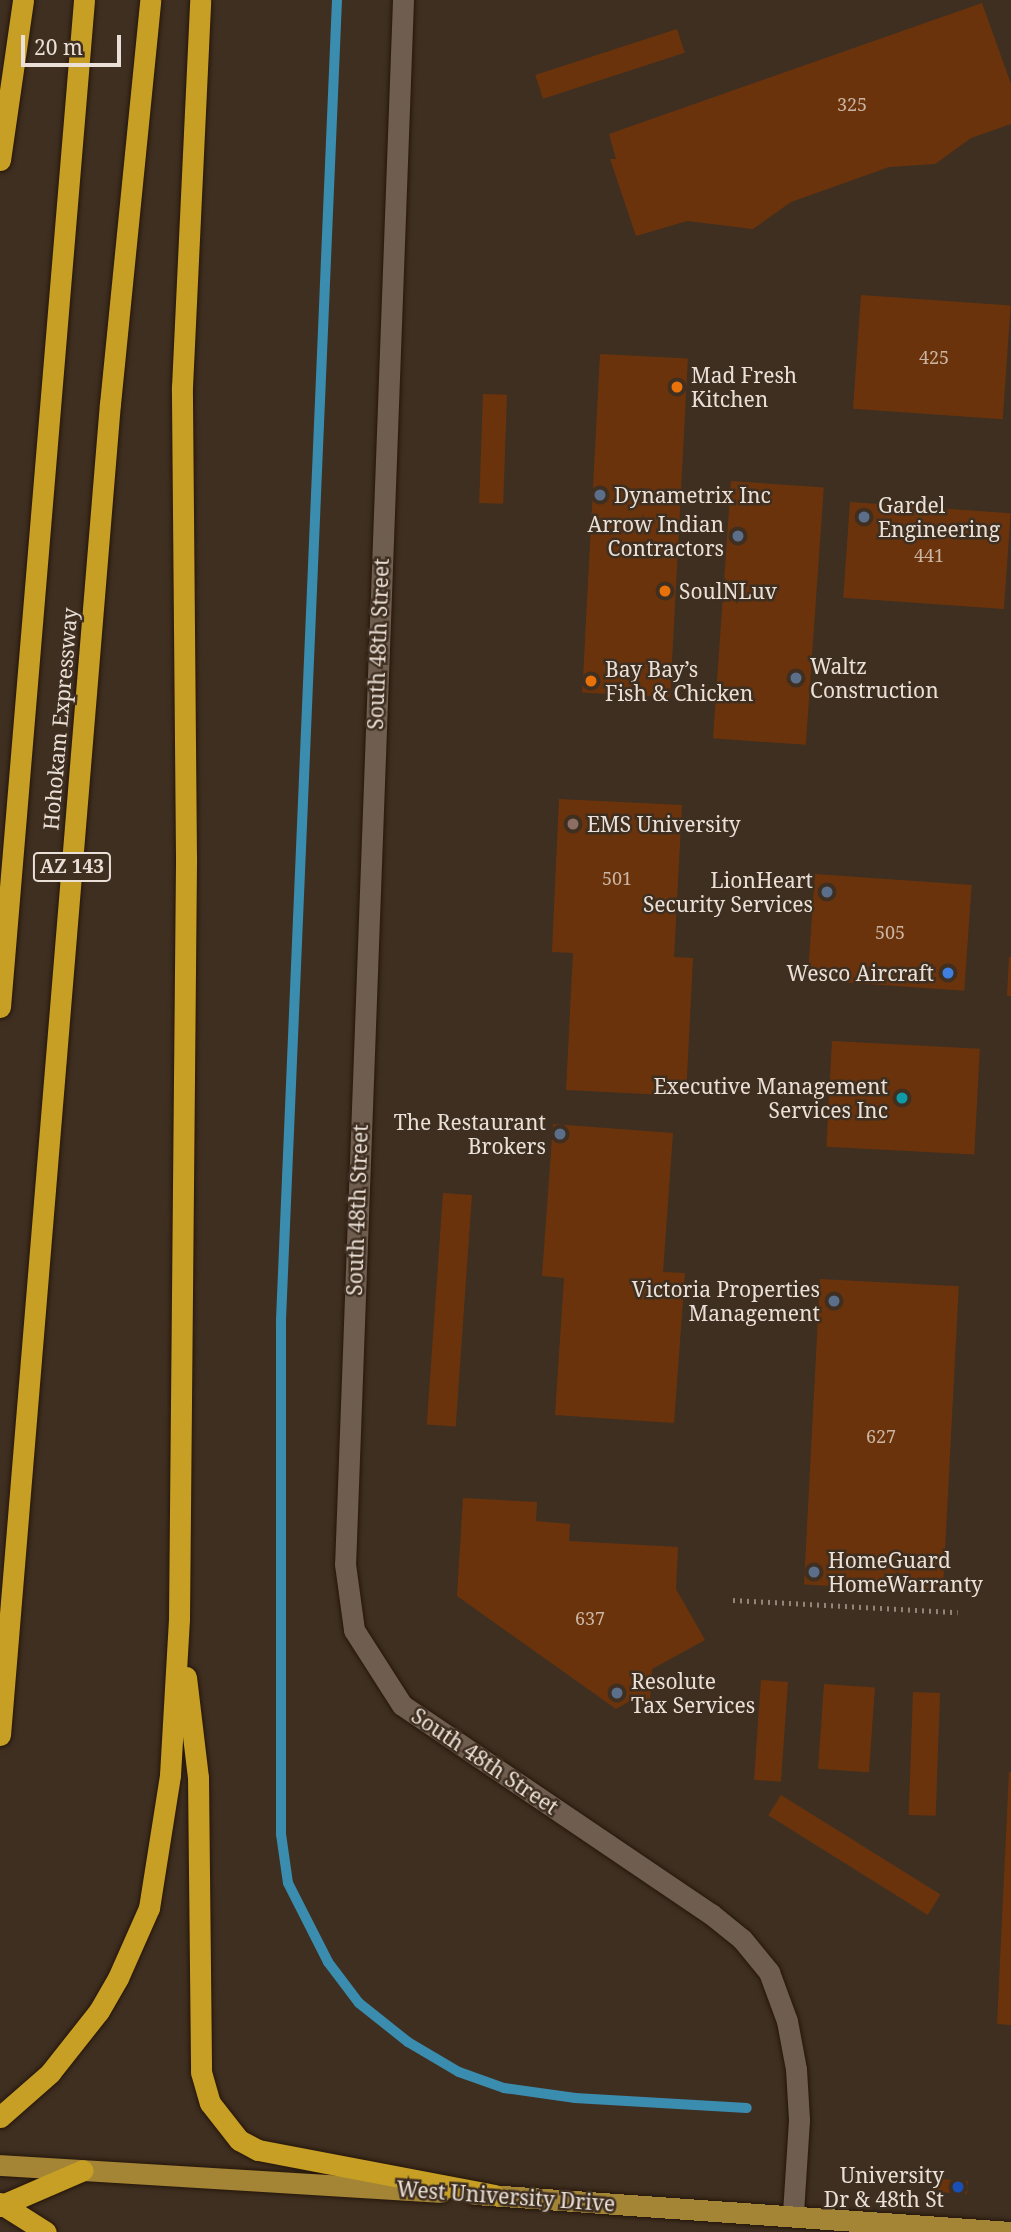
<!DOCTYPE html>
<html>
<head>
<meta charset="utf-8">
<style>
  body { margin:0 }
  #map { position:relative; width:1011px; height:2232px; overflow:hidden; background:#3f2f21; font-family:"Noto Serif",serif }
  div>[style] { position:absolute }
  .stream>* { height:10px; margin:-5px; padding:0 5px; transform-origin:5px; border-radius:5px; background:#3b8daf }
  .building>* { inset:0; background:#6b330c; transform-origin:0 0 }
  .path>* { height:4.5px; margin-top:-2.25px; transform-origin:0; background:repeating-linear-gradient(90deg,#918478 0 2px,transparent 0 7px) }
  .roads { filter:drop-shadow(0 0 2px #25160a) drop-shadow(0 0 2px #25160a) }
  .minor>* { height:21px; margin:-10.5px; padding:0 10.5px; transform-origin:10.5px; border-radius:10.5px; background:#6f5d4f }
  .major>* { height:21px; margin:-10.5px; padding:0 10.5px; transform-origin:10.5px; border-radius:10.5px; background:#a48535 }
  .highway>* { height:21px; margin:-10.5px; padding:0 10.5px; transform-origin:10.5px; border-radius:10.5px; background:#c79f24 }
  .dots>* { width:19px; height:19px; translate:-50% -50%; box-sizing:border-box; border:4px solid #3f2f21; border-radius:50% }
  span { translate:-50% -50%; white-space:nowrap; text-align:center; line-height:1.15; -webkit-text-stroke:5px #3f2f21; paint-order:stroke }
  .number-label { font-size:18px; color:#cab5a4 }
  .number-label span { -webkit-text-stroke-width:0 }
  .shield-label span { padding:2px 5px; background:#3f2f21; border:2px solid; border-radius:5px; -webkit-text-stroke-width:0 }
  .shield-label { font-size:19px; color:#eae0d7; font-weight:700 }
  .poi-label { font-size:21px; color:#eae0d7 }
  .left { translate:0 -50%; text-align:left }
  .right { translate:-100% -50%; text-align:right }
  .street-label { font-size:21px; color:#eae0d7 }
  .scale { position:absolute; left:21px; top:35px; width:100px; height:32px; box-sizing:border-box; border:4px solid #eae0d7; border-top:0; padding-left:9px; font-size:21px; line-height:24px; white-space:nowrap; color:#eae0d7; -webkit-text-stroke:5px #3f2f21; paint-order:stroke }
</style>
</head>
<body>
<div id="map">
  <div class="stream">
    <i style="left:337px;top:0;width:1323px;rotate:92.43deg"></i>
    <i style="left:281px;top:1322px;width:512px;rotate:90deg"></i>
    <i style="left:281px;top:1834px;width:49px;rotate:81.9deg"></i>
    <i style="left:288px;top:1883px;width:89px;rotate:63.1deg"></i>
    <i style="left:328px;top:1962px;width:51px;rotate:52.9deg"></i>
    <i style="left:359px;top:2003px;width:63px;rotate:38.5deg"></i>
    <i style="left:408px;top:2042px;width:59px;rotate:30.5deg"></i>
    <i style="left:459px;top:2072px;width:48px;rotate:19.6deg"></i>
    <i style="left:504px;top:2088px;width:72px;rotate:8deg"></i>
    <i style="left:575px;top:2098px;width:172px;rotate:3.3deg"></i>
  </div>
  <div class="building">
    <i style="clip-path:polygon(982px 3px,1011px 84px,1011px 124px,971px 138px,935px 164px,889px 167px,791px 202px,753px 229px,687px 221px,636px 236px,610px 159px,616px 159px,609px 134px)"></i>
    <i style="left:677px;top:29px;width:25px;height:149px;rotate:72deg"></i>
    <i style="left:861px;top:295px;width:150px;height:114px;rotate:4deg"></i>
    <i style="left:600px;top:354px;width:88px;height:339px;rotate:3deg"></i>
    <i style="left:483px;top:394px;width:24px;height:109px;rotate:2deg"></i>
    <i style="left:731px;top:481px;width:93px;height:258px;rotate:4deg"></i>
    <i style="left:850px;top:502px;width:161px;height:96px;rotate:4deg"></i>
    <i style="clip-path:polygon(559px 799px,682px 805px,674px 957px,693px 958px,686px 1096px,566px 1090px,573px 953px,552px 952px)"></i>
    <i style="left:815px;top:874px;width:157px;height:106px;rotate:4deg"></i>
    <i style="clip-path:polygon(1009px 957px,1011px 957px,1011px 996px,1007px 996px)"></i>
    <i style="left:832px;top:1041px;width:148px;height:106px;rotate:3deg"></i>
    <i style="clip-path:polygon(553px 1124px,673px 1133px,663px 1272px,685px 1273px,674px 1423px,555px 1415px,564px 1278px,542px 1276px)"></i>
    <i style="left:443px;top:1193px;width:29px;height:232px;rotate:4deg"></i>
    <i style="left:820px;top:1279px;width:139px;height:306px;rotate:3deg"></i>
    <i style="clip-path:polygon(463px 1498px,537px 1502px,536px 1521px,570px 1524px,569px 1541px,678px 1547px,676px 1589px,705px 1640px,652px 1669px,650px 1700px,632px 1700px,616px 1709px,457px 1596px)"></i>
    <i style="left:761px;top:1680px;width:27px;height:100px;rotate:4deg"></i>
    <i style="left:824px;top:1684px;width:51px;height:85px;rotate:4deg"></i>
    <i style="left:913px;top:1692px;width:27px;height:123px;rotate:2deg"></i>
    <i style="clip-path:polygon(1009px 1772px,1011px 1772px,1011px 2025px,997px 2024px)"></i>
    <i style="left:781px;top:1795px;width:188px;height:24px;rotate:32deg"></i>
    <i style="left:939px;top:2179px;width:29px;height:13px;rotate:4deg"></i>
  </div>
  <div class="path">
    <i style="left:733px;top:1600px;width:225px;rotate:3.1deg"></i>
  </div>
  <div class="roads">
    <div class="minor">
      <i style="left:403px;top:0;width:1565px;rotate:92.12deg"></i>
      <i style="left:345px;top:1564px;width:67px;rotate:82.2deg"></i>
      <i style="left:354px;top:1630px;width:89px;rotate:57.4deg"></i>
      <i style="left:402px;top:1705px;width:373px;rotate:34.1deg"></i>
      <i style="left:711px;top:1914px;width:40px;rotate:39deg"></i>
      <i style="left:742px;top:1939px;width:43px;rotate:50.7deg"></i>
      <i style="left:769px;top:1972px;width:52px;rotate:69.8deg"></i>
      <i style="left:787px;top:2021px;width:49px;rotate:79.4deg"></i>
      <i style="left:796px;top:2069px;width:51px;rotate:86.6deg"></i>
      <i style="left:799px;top:2120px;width:94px;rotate:93.7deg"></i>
    </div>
    <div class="major">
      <i style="left:0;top:2165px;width:441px;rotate:3.5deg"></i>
      <i style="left:475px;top:2194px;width:537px;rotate:4.06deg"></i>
    </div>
    <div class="highway">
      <i style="left:0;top:160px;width:162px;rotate:-81.8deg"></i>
      <i style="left:0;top:1007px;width:1010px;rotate:-85.23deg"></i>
      <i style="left:186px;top:1677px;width:101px;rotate:83.2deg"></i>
      <i style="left:198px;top:1777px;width:295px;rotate:89.4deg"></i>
      <i style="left:201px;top:2072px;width:32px;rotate:74deg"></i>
      <i style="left:210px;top:2103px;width:47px;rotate:51.9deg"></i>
      <i style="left:239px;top:2140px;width:21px;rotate:28deg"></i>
      <i style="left:258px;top:2150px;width:240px;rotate:10.8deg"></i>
      <i style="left:0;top:1735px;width:1336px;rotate:-85.28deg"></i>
      <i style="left:110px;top:404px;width:406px;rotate:-84.3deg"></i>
      <i style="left:0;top:2117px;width:67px;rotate:-41.3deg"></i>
      <i style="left:50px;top:2073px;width:79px;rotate:-51.7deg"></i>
      <i style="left:99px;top:2011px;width:38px;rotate:-60deg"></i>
      <i style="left:118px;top:1978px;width:77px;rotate:-66.1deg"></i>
      <i style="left:149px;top:1908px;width:135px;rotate:-81deg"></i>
      <i style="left:170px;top:1775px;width:156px;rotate:-86.7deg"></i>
      <i style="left:179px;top:1619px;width:762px;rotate:-89.47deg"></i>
      <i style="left:186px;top:857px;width:470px;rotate:-90.5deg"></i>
      <i style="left:182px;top:387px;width:387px;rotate:-87.3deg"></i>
      <i style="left:0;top:2203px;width:54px;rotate:32.2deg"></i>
      <i style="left:0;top:2206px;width:90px;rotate:-23.4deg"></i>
    </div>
  </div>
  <div class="dots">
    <i style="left:677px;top:387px;background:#e8710a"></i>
    <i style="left:600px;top:495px;background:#5c6f8a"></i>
    <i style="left:864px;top:517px;background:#5c6f8a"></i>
    <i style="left:738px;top:536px;background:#5c6f8a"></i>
    <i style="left:665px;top:591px;background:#e8710a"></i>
    <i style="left:796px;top:678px;background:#5c6f8a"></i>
    <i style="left:591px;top:681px;background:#e8710a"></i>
    <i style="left:573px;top:824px;background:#8d6e63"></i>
    <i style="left:827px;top:892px;background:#5c6f8a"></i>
    <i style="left:948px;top:973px;background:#3f7fe0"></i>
    <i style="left:902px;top:1098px;background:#0f9aa8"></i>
    <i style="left:560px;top:1134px;background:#5c6f8a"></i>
    <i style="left:834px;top:1301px;background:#5c6f8a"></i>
    <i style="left:814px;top:1572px;background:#5c6f8a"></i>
    <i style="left:617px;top:1693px;background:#5c6f8a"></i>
    <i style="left:958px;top:2187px;background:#1a4fb4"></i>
  </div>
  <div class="number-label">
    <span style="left:852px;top:104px">325</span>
    <span style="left:934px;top:357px">425</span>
    <span style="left:929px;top:555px">441</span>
    <span style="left:617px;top:878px">501</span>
    <span style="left:890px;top:932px">505</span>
    <span style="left:881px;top:1436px">627</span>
    <span style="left:590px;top:1618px">637</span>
  </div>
  <div class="shield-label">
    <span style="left:72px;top:867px">AZ 143</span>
  </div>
  <div class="poi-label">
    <span class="left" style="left:691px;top:387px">Mad Fresh<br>Kitchen</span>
    <span class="left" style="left:614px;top:495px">Dynametrix Inc</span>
    <span class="left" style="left:878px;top:517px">Gardel<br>Engineering</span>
    <span class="right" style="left:724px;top:536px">Arrow Indian<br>Contractors</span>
    <span class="left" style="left:679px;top:591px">SoulNLuv</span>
    <span class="left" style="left:810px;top:678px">Waltz<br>Construction</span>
    <span class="left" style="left:605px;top:681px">Bay Bay’s<br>Fish &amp; Chicken</span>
    <span class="left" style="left:587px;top:824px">EMS University</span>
    <span class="right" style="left:813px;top:892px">LionHeart<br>Security Services</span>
    <span class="right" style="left:934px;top:973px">Wesco Aircraft</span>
    <span class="right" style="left:888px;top:1098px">Executive Management<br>Services Inc</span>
    <span class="right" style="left:546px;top:1134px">The Restaurant<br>Brokers</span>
    <span class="right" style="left:820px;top:1301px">Victoria Properties<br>Management</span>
    <span class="left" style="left:828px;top:1572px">HomeGuard<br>HomeWarranty</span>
    <span class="left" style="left:631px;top:1693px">Resolute<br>Tax Services</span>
    <span class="right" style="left:944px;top:2187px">University<br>Dr &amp; 48th St</span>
  </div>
  <div class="street-label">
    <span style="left:378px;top:644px;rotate:-88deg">South 48th Street</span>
    <span style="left:60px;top:719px;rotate:-85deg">Hohokam Expressway</span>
    <span style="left:357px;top:1210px;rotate:-88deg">South 48th Street</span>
    <span style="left:485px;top:1761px;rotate:34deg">South 48th Street</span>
    <span style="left:506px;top:2196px;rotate:4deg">West University Drive</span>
  </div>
  <div class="scale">20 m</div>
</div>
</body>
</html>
